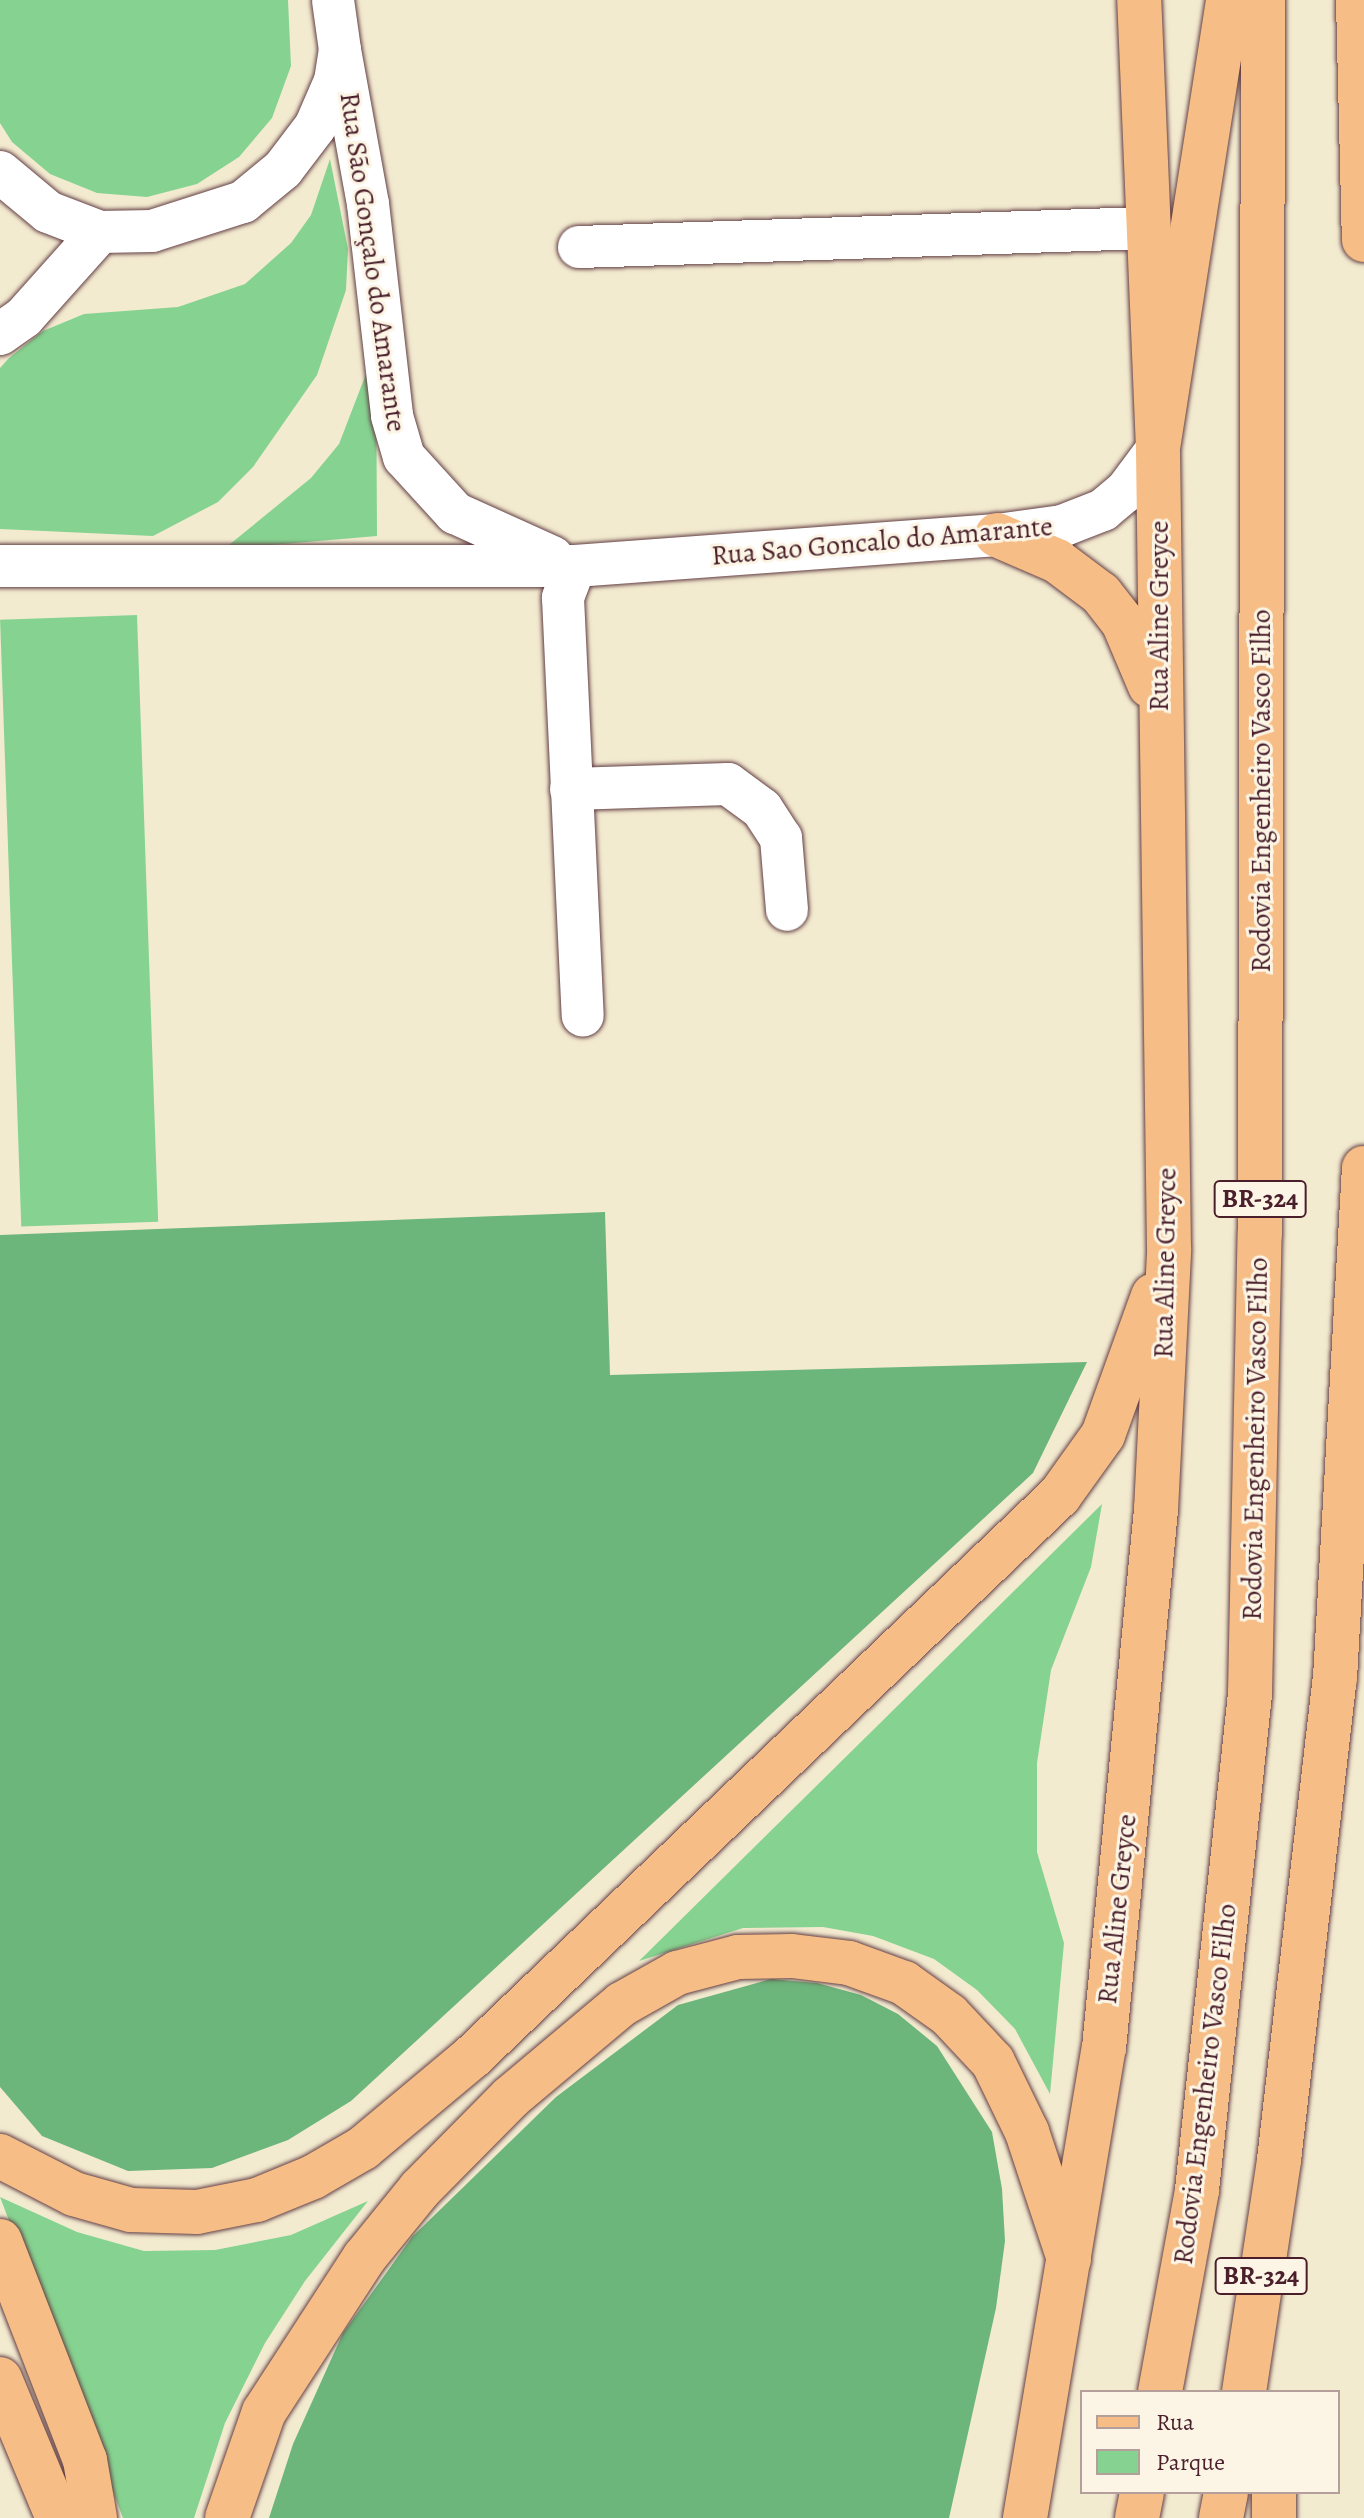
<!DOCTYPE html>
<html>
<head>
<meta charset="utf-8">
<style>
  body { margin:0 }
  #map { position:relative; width:1364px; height:2518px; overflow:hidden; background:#f3ebd0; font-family:Alegreya,serif }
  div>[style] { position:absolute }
  .green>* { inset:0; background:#86d391; transform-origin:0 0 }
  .forest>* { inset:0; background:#6cb57b }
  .roads { filter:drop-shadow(0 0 2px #633e44) drop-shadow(0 0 2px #633e44) }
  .minor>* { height:42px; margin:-21px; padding:0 21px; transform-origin:21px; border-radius:21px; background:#fff }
  .major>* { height:44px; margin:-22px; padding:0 22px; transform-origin:22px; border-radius:22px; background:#f6be86 }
  .highway>* { height:44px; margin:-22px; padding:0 22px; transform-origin:22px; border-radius:22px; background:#f6be86 }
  span { translate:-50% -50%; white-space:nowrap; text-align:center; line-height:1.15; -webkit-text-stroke:6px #fcf5e5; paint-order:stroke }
  .shield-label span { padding:2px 6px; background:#fcf5e5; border:2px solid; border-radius:6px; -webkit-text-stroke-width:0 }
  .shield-label { font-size:26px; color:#4a1f2b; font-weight:700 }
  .street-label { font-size:28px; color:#4a1f2b }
  .legend { position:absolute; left:1080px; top:2390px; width:260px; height:104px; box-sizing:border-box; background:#fcf5e5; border:2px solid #b59f9b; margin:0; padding:10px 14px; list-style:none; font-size:24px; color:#4a1f2b }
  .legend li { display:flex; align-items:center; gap:16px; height:40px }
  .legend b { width:40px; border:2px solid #b59f9b }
</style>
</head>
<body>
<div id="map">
  <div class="green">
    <i style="clip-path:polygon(0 0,288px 0,291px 66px,272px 118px,239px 157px,197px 184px,147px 197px,97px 193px,50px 174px,12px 142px,0 123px)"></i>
    <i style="clip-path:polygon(330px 159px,348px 249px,346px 290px,317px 375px,253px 467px,218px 502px,153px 536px,0 529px,0 368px,9px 358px,43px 331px,84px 314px,178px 307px,245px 284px,291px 243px,311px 215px)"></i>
    <i style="clip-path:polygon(376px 348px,377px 536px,224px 549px,311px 478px,339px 444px)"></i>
    <i style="left:137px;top:615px;width:607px;height:137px;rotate:88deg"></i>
    <i style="clip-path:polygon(1102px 1504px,1091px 1567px,1051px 1670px,1037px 1763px,1037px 1852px,1064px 1943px,1050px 2094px,1015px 2029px,977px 1990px,934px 1959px,873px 1936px,823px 1927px,743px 1928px,639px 1961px)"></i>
    <i style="clip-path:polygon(0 2197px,77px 2232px,144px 2251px,215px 2250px,291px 2235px,368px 2201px,305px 2281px,265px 2343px,225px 2423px,194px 2518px,123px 2518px)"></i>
  </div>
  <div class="forest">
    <i style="clip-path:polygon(605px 1212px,610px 1375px,1087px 1362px,1033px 1473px,351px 2101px,288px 2140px,212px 2168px,128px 2171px,42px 2136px,0 2087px,0 1235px)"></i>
    <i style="clip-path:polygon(771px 1979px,817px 1983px,861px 1995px,898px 2014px,937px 2046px,992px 2132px,1002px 2189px,1005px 2241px,996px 2308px,949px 2518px,269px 2518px,293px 2444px,343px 2333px,412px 2237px,556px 2097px,678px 2005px)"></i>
  </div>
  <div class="roads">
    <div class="minor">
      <i style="left:340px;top:50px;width:157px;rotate:79.7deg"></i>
      <i style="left:368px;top:204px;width:213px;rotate:83.5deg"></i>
      <i style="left:392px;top:416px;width:43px;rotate:73.7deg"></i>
      <i style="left:404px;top:457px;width:76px;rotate:47.7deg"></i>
      <i style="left:455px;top:513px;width:107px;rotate:24.4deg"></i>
      <i style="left:0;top:172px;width:62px;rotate:39.8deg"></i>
      <i style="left:48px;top:212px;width:56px;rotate:21deg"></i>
      <i style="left:100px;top:232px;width:52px;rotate:-1.1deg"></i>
      <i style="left:152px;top:231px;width:96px;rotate:-17.7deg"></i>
      <i style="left:243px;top:202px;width:52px;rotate:-39.5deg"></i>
      <i style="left:283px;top:169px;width:53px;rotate:-52.7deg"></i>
      <i style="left:315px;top:127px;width:50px;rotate:-66.5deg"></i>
      <i style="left:335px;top:81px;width:31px;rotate:-81deg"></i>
      <i style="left:340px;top:50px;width:50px;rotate:-98deg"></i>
      <i style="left:579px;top:247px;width:567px;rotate:-1.92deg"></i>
      <i style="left:0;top:334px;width:29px;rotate:-35deg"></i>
      <i style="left:24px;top:317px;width:114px;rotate:-48.2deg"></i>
      <i style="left:0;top:566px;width:575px"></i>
      <i style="left:575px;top:566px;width:423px;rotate:-4.2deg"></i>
      <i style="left:997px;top:535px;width:66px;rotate:-7.9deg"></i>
      <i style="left:1062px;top:526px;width:44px;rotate:-21.3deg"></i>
      <i style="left:1103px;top:510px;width:30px;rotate:-40deg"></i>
      <i style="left:1126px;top:491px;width:54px;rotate:-53.3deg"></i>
      <i style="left:575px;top:566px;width:34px;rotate:111deg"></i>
      <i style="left:563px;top:598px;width:418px;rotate:87.3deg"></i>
      <i style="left:571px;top:789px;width:157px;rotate:-1.8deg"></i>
      <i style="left:728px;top:784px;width:42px;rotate:36.3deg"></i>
      <i style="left:762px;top:809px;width:35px;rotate:57deg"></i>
      <i style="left:781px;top:838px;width:72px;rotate:85.2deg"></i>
    </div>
    <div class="major">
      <i style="left:997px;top:535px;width:65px;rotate:23.4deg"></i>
      <i style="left:1057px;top:561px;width:55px;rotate:36.9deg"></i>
      <i style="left:1101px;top:594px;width:36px;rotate:52deg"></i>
      <i style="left:1123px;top:622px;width:69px;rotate:67.1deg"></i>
      <i style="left:0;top:2156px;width:83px;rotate:27.2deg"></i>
      <i style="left:74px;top:2194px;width:59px;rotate:15.7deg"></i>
      <i style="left:131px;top:2210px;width:66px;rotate:1.7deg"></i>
      <i style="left:197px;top:2212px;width:61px;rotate:-11.3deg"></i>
      <i style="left:257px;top:2200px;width:61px;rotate:-22.3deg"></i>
      <i style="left:313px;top:2177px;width:58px;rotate:-30.1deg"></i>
      <i style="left:363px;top:2148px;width:142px;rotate:-39.9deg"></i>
      <i style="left:472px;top:2057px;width:813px;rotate:-43.7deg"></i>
      <i style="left:1060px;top:1495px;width:74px;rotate:-54.4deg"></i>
      <i style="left:1103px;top:1435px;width:148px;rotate:-70.2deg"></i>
      <i style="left:0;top:2241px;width:235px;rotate:68.8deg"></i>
      <i style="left:85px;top:2460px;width:59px;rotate:80.2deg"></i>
      <i style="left:0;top:2379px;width:151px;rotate:67.4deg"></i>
      <i style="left:227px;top:2518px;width:112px;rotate:-70.8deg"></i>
      <i style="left:264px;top:2412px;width:184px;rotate:-57deg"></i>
      <i style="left:364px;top:2258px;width:89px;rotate:-50.9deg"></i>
      <i style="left:420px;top:2189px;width:129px;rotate:-45.3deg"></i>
      <i style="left:511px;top:2097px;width:145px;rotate:-40deg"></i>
      <i style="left:622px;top:2004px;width:63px;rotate:-29.4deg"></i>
      <i style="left:677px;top:1973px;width:63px;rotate:-14.7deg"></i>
      <i style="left:738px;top:1957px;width:54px;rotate:-1.1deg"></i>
      <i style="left:792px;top:1956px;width:57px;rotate:7deg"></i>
      <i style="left:849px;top:1963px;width:59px;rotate:20deg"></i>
      <i style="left:904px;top:1983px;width:55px;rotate:35.4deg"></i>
      <i style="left:949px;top:2015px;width:64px;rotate:46.9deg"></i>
      <i style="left:993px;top:2062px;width:78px;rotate:64.1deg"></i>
      <i style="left:1027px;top:2132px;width:134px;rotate:71.7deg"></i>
      <i style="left:1025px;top:2518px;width:477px;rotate:-80.5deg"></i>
      <i style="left:1104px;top:2048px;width:541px;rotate:-84.48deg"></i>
      <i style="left:1156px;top:1510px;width:261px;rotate:-87.1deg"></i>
      <i style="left:1169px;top:1249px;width:801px;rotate:-90.79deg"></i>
      <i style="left:1158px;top:448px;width:448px;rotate:-92.4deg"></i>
    </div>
    <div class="highway">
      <i style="left:1358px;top:0;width:240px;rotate:88.6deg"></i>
      <i style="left:1158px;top:448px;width:453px;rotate:-81.1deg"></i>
      <i style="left:1160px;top:2392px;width:205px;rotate:-79.6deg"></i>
      <i style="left:1197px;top:2190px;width:500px;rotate:-83.9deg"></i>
      <i style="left:1250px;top:1693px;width:459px;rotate:-88.8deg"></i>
      <i style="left:1260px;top:1234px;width:1234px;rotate:-89.86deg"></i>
      <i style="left:1244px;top:2392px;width:235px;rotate:-81.4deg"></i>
      <i style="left:1279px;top:2160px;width:485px;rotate:-83.4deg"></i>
      <i style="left:1335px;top:1678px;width:511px;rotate:-86.75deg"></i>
      <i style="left:1137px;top:2518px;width:26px;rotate:-79deg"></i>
      <i style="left:1221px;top:2518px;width:26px;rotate:-79deg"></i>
      <i style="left:1274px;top:2518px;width:26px;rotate:-90deg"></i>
    </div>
  </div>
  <div class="shield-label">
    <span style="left:1260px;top:1199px">BR-324</span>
    <span style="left:1261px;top:2276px">BR-324</span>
  </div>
  <div class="street-label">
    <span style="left:373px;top:262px;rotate:82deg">Rua São Gonçalo do Amarante</span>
    <span style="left:882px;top:541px;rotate:-5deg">Rua Sao Goncalo do Amarante</span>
    <span style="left:1159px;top:616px;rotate:-90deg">Rua Aline Greyce</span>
    <span style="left:1261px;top:791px;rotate:-90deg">Rodovia Engenheiro Vasco Filho</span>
    <span style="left:1165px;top:1263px;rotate:-89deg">Rua Aline Greyce</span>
    <span style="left:1255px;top:1439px;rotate:-89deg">Rodovia Engenheiro Vasco Filho</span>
    <span style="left:1117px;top:1909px;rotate:-84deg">Rua Aline Greyce</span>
    <span style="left:1205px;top:2084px;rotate:-83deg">Rodovia Engenheiro Vasco Filho</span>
  </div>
  <ul class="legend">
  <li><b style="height:10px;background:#f6be86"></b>Rua</li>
  <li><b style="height:22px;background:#86d391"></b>Parque</li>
  </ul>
</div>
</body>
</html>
